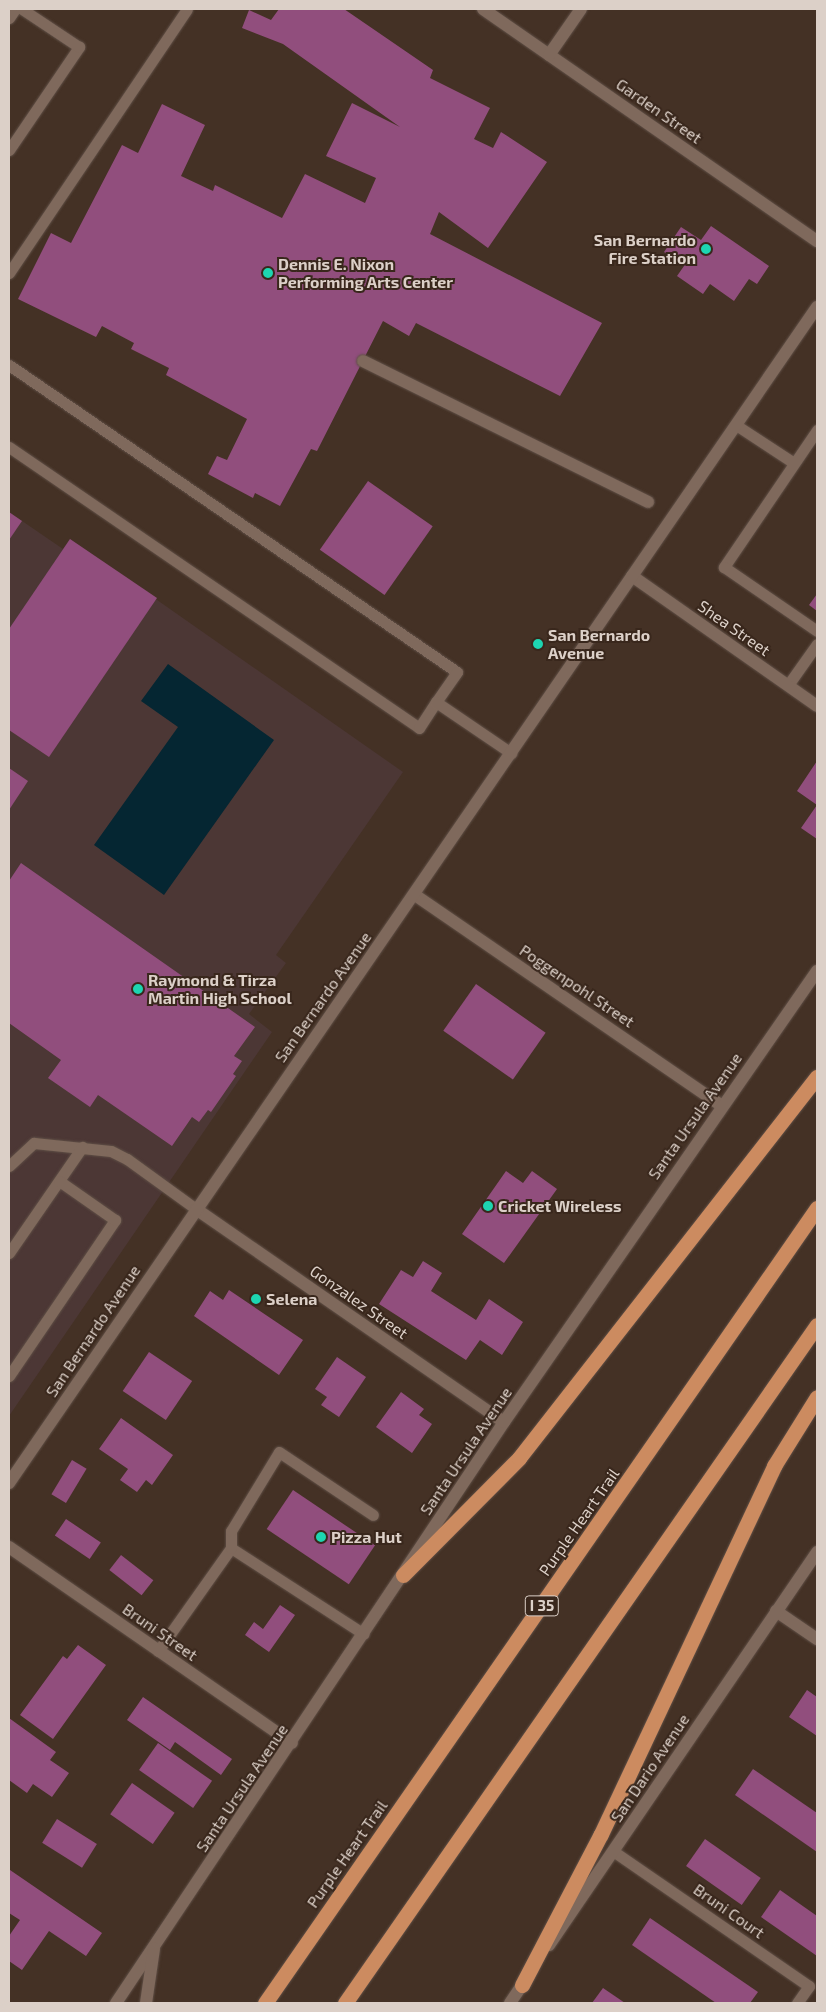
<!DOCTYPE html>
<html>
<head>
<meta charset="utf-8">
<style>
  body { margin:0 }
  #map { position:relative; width:826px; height:2012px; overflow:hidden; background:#443125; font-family:"Exo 2",sans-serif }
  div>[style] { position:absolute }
  .industrial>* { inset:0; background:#4c3735 }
  .water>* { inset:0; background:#052632 }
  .building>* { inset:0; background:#914e7d; transform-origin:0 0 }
  .roads { filter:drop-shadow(0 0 1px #5f4f46) drop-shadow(0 0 1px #5f4f46) }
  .lane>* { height:11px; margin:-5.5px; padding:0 5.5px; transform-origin:5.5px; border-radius:5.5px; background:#7f695c }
  .street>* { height:12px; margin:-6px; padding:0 6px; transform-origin:6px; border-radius:6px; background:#7f695c }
  .secondary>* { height:12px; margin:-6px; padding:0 6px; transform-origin:6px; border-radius:6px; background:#7f695c }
  .highway>* { height:15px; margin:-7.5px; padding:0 7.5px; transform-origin:7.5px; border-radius:7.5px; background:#cc8b60 }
  .dots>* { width:14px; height:14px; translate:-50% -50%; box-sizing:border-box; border:2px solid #39271c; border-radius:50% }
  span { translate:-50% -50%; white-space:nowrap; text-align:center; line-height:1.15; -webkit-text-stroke:4px #39271c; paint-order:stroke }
  .shield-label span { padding:1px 4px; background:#39271c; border:1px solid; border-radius:4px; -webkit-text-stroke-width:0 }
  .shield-label { font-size:15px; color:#dcd0c8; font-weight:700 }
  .street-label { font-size:16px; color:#dcd0c8 }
  .poi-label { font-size:16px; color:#dcd0c8; font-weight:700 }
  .right { translate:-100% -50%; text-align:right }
  .left { translate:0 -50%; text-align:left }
  .frame { position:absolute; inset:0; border:10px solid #dcd0c8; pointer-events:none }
</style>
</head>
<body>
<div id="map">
  <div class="industrial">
    <i style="clip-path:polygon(9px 512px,63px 549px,70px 539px,403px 772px,276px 955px,286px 963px,249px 1014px,272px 1032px,9px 1416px)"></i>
  </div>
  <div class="water">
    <i style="clip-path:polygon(168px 664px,274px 740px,164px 895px,94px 845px,178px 727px,141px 701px)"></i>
  </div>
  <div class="building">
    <i style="clip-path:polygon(279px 9px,344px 9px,433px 70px,430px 78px,490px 108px,474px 139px,493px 148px,501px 132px,547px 162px,488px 248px,439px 212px,430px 234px,602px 323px,560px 396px,416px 323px,409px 336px,383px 321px,317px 451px,311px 449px,280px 506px,255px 493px,253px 498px,208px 474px,217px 456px,227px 460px,247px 419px,166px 375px,169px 368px,131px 349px,134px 343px,102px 326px,96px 337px,18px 299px,51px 233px,71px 243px,122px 145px,138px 153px,162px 104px,205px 125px,181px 176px,213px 191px,215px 185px,282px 218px,305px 174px,365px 203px,376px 178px,326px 156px,352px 103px,400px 127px,283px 44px,242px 28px,249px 10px,271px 20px)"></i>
    <i style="clip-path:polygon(711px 226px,769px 266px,757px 284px,749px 279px,734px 301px,710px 284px,703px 294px,677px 276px,684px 266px,664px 252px,681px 227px,701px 240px)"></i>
    <i style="left:368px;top:481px;width:79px;height:84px;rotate:35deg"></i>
    <i style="clip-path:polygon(9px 512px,22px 521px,9px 540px)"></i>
    <i style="clip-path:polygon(70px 539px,157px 598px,49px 757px,9px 730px,9px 629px)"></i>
    <i style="clip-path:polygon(817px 594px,817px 611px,809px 605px)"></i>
    <i style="clip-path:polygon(817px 761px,817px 839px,801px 828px,817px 805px,797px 791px)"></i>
    <i style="clip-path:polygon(9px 768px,28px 781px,9px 810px)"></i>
    <i style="clip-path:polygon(21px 863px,255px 1027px,234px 1056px,242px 1061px,233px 1074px,236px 1076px,211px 1112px,208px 1110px,199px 1122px,192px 1117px,172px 1146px,98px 1095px,90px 1107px,48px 1078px,61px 1060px,9px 1023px,9px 881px)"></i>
    <i style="left:476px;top:984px;width:85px;height:57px;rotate:35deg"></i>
    <i style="clip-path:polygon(506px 1171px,523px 1183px,532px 1171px,557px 1189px,504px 1263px,462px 1234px)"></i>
    <i style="clip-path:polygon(423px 1261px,442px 1273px,431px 1291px,476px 1320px,489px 1299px,523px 1322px,502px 1355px,480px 1340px,466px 1360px,379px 1304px,401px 1270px,413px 1277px)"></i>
    <i style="clip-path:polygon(229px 1290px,303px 1340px,279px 1375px,194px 1316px,210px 1291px,223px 1300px)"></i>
    <i style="left:149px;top:1352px;width:52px;height:47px;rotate:34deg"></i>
    <i style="clip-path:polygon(337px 1357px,366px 1377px,339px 1417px,321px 1405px,327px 1397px,315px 1389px)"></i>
    <i style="clip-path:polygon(401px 1392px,424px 1409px,419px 1415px,432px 1424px,412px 1453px,376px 1427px)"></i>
    <i style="clip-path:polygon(121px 1418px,173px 1455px,152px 1485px,146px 1480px,137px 1492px,120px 1480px,128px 1469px,99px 1449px)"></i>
    <i style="left:72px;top:1460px;width:17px;height:40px;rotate:31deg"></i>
    <i style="left:293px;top:1490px;width:99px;height:47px;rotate:34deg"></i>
    <i style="left:66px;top:1519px;width:42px;height:20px;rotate:34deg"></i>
    <i style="left:121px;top:1555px;width:41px;height:19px;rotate:38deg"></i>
    <i style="clip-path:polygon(280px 1605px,295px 1615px,269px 1652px,245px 1635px,254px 1622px,263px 1629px)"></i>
    <i style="clip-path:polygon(78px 1645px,106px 1665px,53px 1739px,20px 1715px,63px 1656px,67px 1659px)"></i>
    <i style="clip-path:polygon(807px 1690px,817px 1697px,817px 1736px,789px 1717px)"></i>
    <i style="clip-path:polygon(143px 1697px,232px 1759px,221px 1775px,175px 1742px,170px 1750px,127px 1720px)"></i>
    <i style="clip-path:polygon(9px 1718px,56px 1752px,50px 1760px,69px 1773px,52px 1797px,33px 1784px,27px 1793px,9px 1780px)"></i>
    <i style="left:158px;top:1743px;width:66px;height:33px;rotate:35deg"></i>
    <i style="clip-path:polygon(753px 1769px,817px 1813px,817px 1852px,735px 1795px)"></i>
    <i style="left:132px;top:1783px;width:52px;height:38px;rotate:35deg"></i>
    <i style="left:57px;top:1819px;width:47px;height:28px;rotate:32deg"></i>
    <i style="left:705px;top:1839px;width:68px;height:33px;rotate:35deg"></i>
    <i style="clip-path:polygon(10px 1870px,102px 1933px,86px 1956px,49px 1931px,22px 1970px,9px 1961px,9px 1936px,20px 1920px,9px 1913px)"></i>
    <i style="clip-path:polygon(780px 1890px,817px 1916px,817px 1956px,761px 1917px)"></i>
    <i style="clip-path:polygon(650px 1918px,758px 1992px,750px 2003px,716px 2003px,632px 1945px)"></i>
    <i style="clip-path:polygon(603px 1988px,625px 2003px,592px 2003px)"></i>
  </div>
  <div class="roads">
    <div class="lane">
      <i style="left:9px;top:18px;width:11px;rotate:-56deg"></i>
      <i style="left:9px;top:150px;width:125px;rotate:-55.8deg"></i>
      <i style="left:79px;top:47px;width:69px;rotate:-146.3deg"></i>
      <i style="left:9px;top:273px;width:318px;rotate:-56deg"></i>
      <i style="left:9px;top:365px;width:543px;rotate:34.42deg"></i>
      <i style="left:457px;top:672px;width:37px;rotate:125deg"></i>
      <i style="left:736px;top:425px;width:69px;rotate:33.2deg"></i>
      <i style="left:817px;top:430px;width:166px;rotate:124.2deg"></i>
      <i style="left:724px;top:567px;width:113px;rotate:34.5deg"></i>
      <i style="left:9px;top:447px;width:497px;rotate:34.4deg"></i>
      <i style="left:419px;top:728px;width:31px;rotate:-57deg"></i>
      <i style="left:436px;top:702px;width:91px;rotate:34.2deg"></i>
      <i style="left:788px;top:685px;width:50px;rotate:-54.7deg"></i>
      <i style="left:9px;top:1166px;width:34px;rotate:-43deg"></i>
      <i style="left:34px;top:1143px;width:77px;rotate:5.9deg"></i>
      <i style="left:111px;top:1151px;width:18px;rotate:27deg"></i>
      <i style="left:127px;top:1159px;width:85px;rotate:35.9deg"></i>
      <i style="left:9px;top:1253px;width:129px;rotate:-55.4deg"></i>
      <i style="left:9px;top:1376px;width:189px;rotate:-55.8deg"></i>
      <i style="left:115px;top:1220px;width:68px;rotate:-145.1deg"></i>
      <i style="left:231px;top:1548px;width:158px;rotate:32.9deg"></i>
      <i style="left:158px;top:1651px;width:126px;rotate:-54.7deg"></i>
      <i style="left:231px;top:1548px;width:17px;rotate:-90deg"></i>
      <i style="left:231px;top:1531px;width:92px;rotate:-58.7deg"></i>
      <i style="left:279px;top:1452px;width:113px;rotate:33.8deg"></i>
      <i style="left:613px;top:1851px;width:238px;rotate:34.6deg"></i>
      <i style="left:809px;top:1986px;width:21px;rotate:125deg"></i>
    </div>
    <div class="street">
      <i style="left:483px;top:9px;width:407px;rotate:34.8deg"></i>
      <i style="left:549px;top:55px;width:56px;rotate:-55.2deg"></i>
      <i style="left:363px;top:361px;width:318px;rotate:26.3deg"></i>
      <i style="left:632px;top:576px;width:226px;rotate:35.1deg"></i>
      <i style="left:415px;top:895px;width:371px;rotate:34.5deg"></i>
      <i style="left:196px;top:1209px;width:374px;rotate:34.7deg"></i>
      <i style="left:9px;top:1547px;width:344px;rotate:34.7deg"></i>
      <i style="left:776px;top:1611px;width:50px;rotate:34.3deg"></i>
    </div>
    <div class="secondary">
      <i style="left:9px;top:1483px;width:1427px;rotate:-55.51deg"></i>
      <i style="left:549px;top:1945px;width:476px;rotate:-55.7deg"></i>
      <i style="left:116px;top:2003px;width:699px;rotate:-56.26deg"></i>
      <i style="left:504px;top:1422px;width:549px;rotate:-55.24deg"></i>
      <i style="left:146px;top:2003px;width:55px;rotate:-81.6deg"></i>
      <i style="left:510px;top:2003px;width:30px;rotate:-56deg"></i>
    </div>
    <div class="highway">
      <i style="left:403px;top:1575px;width:165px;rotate:-45.2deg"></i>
      <i style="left:519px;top:1458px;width:484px;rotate:-52deg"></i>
      <i style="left:522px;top:1985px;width:170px;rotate:-62.4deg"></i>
      <i style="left:601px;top:1834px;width:407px;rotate:-64.8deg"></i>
      <i style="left:774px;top:1466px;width:81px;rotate:-58.1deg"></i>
      <i style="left:265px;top:2003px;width:968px;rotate:-55.23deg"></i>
      <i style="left:345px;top:2003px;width:826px;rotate:-55.16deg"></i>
    </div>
  </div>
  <div class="dots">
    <i style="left:706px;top:249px;background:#1dd5b1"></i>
    <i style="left:268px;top:273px;background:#1dd5b1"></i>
    <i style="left:538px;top:644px;background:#1dd5b1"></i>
    <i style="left:138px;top:989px;background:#1dd5b1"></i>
    <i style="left:488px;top:1206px;background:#1dd5b1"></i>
    <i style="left:256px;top:1299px;background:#1dd5b1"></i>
    <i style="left:321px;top:1537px;background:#1dd5b1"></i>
  </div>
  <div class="shield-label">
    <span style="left:542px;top:1606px">I 35</span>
  </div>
  <div class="street-label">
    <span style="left:659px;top:111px;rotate:35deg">Garden Street</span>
    <span style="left:734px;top:628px;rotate:35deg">Shea Street</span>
    <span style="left:577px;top:986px;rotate:34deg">Poggenpohl Street</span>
    <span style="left:323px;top:997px;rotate:-55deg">San Bernardo Avenue</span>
    <span style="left:695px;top:1116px;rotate:-55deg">Santa Ursula Avenue</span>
    <span style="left:359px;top:1302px;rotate:35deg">Gonzalez Street</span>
    <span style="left:93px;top:1331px;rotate:-56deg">San Bernardo Avenue</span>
    <span style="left:466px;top:1451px;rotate:-56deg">Santa Ursula Avenue</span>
    <span style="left:579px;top:1522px;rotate:-55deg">Purple Heart Trail</span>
    <span style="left:160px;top:1632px;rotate:35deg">Bruni Street</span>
    <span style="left:650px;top:1768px;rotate:-56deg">San Dario Avenue</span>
    <span style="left:242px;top:1788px;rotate:-56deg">Santa Ursula Avenue</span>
    <span style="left:347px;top:1854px;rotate:-55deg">Purple Heart Trail</span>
    <span style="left:729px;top:1911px;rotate:35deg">Bruni Court</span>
  </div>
  <div class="poi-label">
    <span class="right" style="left:696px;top:249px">San Bernardo<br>Fire Station</span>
    <span class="left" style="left:278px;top:273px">Dennis E. Nixon<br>Performing Arts Center</span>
    <span class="left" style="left:548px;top:644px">San Bernardo<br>Avenue</span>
    <span class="left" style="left:148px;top:989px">Raymond &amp; Tirza<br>Martin High School</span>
    <span class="left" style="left:498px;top:1206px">Cricket Wireless</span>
    <span class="left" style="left:266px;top:1299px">Selena</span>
    <span class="left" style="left:331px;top:1537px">Pizza Hut</span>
  </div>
  <div class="frame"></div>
</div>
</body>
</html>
